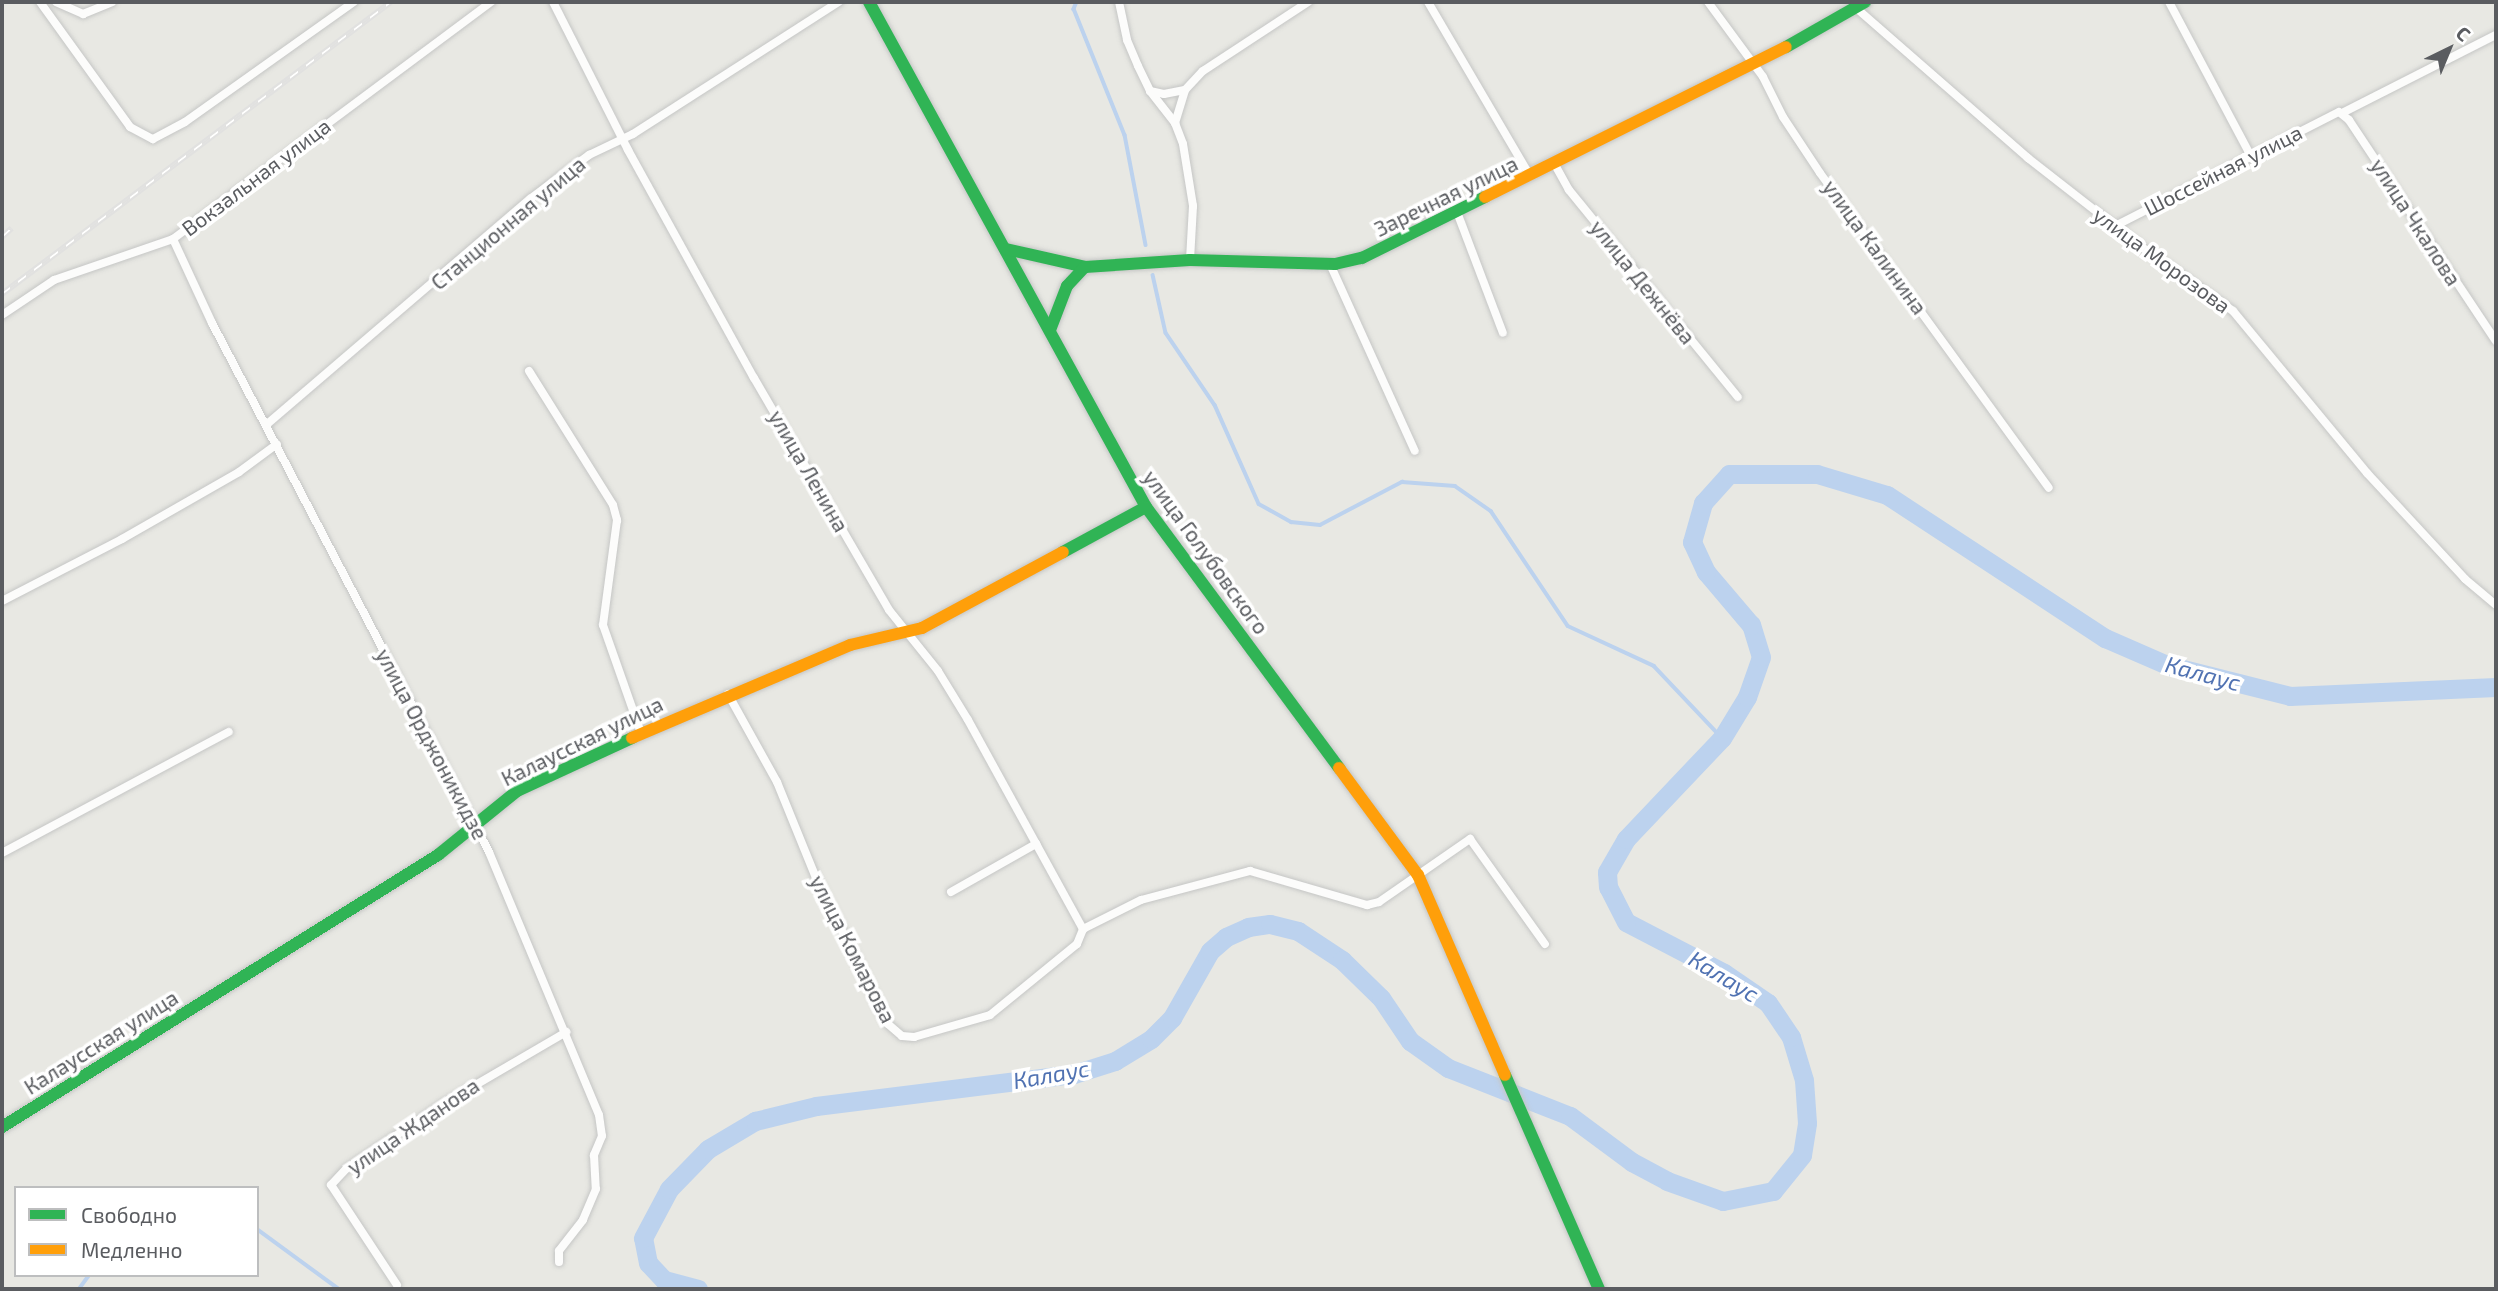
<!DOCTYPE html>
<html>
<head>
<meta charset="utf-8">
<style>
  body { margin:0 }
  #map { position:relative; width:2498px; height:1291px; overflow:hidden; background:#e8e8e3; font-family:"Exo 2",sans-serif }
  div>[style] { position:absolute }
  .stream>* { height:3.5px; margin:-1.75px; padding:0 1.75px; transform-origin:1.75px; border-radius:1.75px; background:#bcd2ee }
  .river>* { height:19px; margin:-9.5px; padding:0 9.5px; transform-origin:9.5px; border-radius:9.5px; background:#bcd2ee }
  .roads { filter:drop-shadow(0 0 2px #c5c6c5) drop-shadow(0 0 2px #c5c6c5) }
  .street>* { height:8px; margin:-4px; padding:0 4px; transform-origin:4px; border-radius:4px; background:#fcfcfb }
  .fast>* { height:12px; margin:-6px; padding:0 6px; transform-origin:6px; border-radius:6px; background:#30b455 }
  .slow>* { height:12px; margin:-6px; padding:0 6px; transform-origin:6px; border-radius:6px; background:#ff9f0a }
  .rail>* { height:6px; margin-top:-3px; transform-origin:0; background:repeating-linear-gradient(90deg,#fff 0 10px,#e1e1e0 0 20px); box-sizing:border-box; border-block:2px solid #e1e1e0 }
  span { translate:-50% -50%; white-space:nowrap; text-align:center; line-height:1.15; -webkit-text-stroke:7px #fff; paint-order:stroke }
  .street-label { font-size:21px; color:#5a5c60 }
  .water-label { font-size:23px; color:#5072b2; font-style:italic }
  .frame { position:absolute; inset:0; border:4px solid #5a5c60; pointer-events:none }
  .legend { position:absolute; left:14px; top:1186px; width:245px; height:91px; box-sizing:border-box; background:#fff; border:2px solid #bdbebf; margin:0; padding:9px 12px; list-style:none; font-size:21px; color:#5a5c60 }
  .legend li { display:flex; align-items:center; gap:14px; height:35px }
  .legend b { width:35px; border:2px solid #bdbebf }
  .north { position:absolute; left:2414px; top:14px; width:70px; height:70px; -webkit-text-stroke:5px #fff; paint-order:stroke; rotate:43deg; font-size:19px; font-weight:700; line-height:28px; text-align:center; color:#5a5c60 }
  .north::after { content:''; display:block; margin:auto; width:24px; height:32px; background:#5a5c60; clip-path:polygon(50% 0,100% 100%,50% 72%,0 100%) }
</style>
</head>
<body>
<div id="map">
  <div class="stream">
    <i style="left:1077px;top:2px;width:8px;rotate:113deg"></i>
    <i style="left:1074px;top:9px;width:136px;rotate:68deg"></i>
    <i style="left:1125px;top:135px;width:112px;rotate:79.2deg"></i>
    <i style="left:1153px;top:275px;width:59px;rotate:77.4deg"></i>
    <i style="left:1166px;top:333px;width:87px;rotate:55.8deg"></i>
    <i style="left:1215px;top:405px;width:108px;rotate:66deg"></i>
    <i style="left:1259px;top:504px;width:37px;rotate:29deg"></i>
    <i style="left:1291px;top:522px;width:29px;rotate:6deg"></i>
    <i style="left:1320px;top:525px;width:93px;rotate:-27.7deg"></i>
    <i style="left:1402px;top:482px;width:53px;rotate:4.3deg"></i>
    <i style="left:1455px;top:486px;width:44px;rotate:34.8deg"></i>
    <i style="left:1491px;top:511px;width:138px;rotate:56.2deg"></i>
    <i style="left:1568px;top:626px;width:95px;rotate:24.9deg"></i>
    <i style="left:1654px;top:666px;width:99px;rotate:46.6deg"></i>
    <i style="left:257px;top:1229px;width:102px;rotate:36.2deg"></i>
    <i style="left:79px;top:1289px;width:17px;rotate:-54deg"></i>
  </div>
  <div class="river">
    <i style="left:698px;top:1289px;width:35px;rotate:-165deg"></i>
    <i style="left:664px;top:1280px;width:23px;rotate:-133deg"></i>
    <i style="left:648px;top:1263px;width:25px;rotate:-101deg"></i>
    <i style="left:643px;top:1238px;width:55px;rotate:-62deg"></i>
    <i style="left:669px;top:1189px;width:56px;rotate:-45.7deg"></i>
    <i style="left:708px;top:1149px;width:55px;rotate:-30.8deg"></i>
    <i style="left:755px;top:1121px;width:63px;rotate:-13.8deg"></i>
    <i style="left:816px;top:1106px;width:260px;rotate:-7.1deg"></i>
    <i style="left:1074px;top:1074px;width:43px;rotate:-17.6deg"></i>
    <i style="left:1115px;top:1061px;width:42px;rotate:-31.4deg"></i>
    <i style="left:1151px;top:1039px;width:30px;rotate:-45deg"></i>
    <i style="left:1172px;top:1018px;width:77px;rotate:-60.4deg"></i>
    <i style="left:1210px;top:951px;width:21px;rotate:-41deg"></i>
    <i style="left:1226px;top:937px;width:24px;rotate:-24deg"></i>
    <i style="left:1248px;top:927px;width:22px;rotate:-8deg"></i>
    <i style="left:1270px;top:924px;width:29px;rotate:14deg"></i>
    <i style="left:1298px;top:931px;width:53px;rotate:33.4deg"></i>
    <i style="left:1342px;top:960px;width:54px;rotate:44.3deg"></i>
    <i style="left:1381px;top:998px;width:52px;rotate:56deg"></i>
    <i style="left:1410px;top:1041px;width:47px;rotate:35.4deg"></i>
    <i style="left:1448px;top:1068px;width:131px;rotate:21.5deg"></i>
    <i style="left:1570px;top:1116px;width:77px;rotate:36.6deg"></i>
    <i style="left:1632px;top:1162px;width:40px;rotate:28deg"></i>
    <i style="left:1667px;top:1181px;width:59px;rotate:19.7deg"></i>
    <i style="left:1723px;top:1201px;width:51px;rotate:-11.3deg"></i>
    <i style="left:1773px;top:1191px;width:46px;rotate:-51.1deg"></i>
    <i style="left:1802px;top:1155px;width:32px;rotate:-81deg"></i>
    <i style="left:1807px;top:1123px;width:43px;rotate:-94deg"></i>
    <i style="left:1804px;top:1080px;width:45px;rotate:-106.8deg"></i>
    <i style="left:1791px;top:1037px;width:41px;rotate:-124.1deg"></i>
    <i style="left:1768px;top:1003px;width:53px;rotate:-145.7deg"></i>
    <i style="left:1724px;top:973px;width:110px;rotate:-152.5deg"></i>
    <i style="left:1626px;top:922px;width:39px;rotate:-117deg"></i>
    <i style="left:1608px;top:887px;width:15px;rotate:-94deg"></i>
    <i style="left:1607px;top:872px;width:38px;rotate:-60deg"></i>
    <i style="left:1626px;top:839px;width:139px;rotate:-46.5deg"></i>
    <i style="left:1722px;top:738px;width:48px;rotate:-58.6deg"></i>
    <i style="left:1747px;top:697px;width:42px;rotate:-70.7deg"></i>
    <i style="left:1761px;top:657px;width:34px;rotate:-107deg"></i>
    <i style="left:1751px;top:625px;width:70px;rotate:-130.3deg"></i>
    <i style="left:1706px;top:572px;width:33px;rotate:-115deg"></i>
    <i style="left:1692px;top:542px;width:41px;rotate:-74.2deg"></i>
    <i style="left:1703px;top:503px;width:39px;rotate:-48deg"></i>
    <i style="left:1729px;top:474px;width:88px"></i>
    <i style="left:1817px;top:474px;width:73px;rotate:16.7deg"></i>
    <i style="left:1887px;top:495px;width:261px;rotate:33.3deg"></i>
    <i style="left:2105px;top:638px;width:68px;rotate:23.5deg"></i>
    <i style="left:2167px;top:665px;width:127px;rotate:14.1deg"></i>
    <i style="left:2290px;top:696px;width:206px;rotate:-2.5deg"></i>
  </div>
  <div class="roads">
    <div class="street">
      <i style="left:40px;top:2px;width:154px;rotate:54.2deg"></i>
      <i style="left:130px;top:127px;width:26px;rotate:28deg"></i>
      <i style="left:153px;top:139px;width:36px;rotate:-28deg"></i>
      <i style="left:185px;top:122px;width:207px;rotate:-35.4deg"></i>
      <i style="left:56px;top:2px;width:30px;rotate:24deg"></i>
      <i style="left:83px;top:14px;width:31px;rotate:-22deg"></i>
      <i style="left:553px;top:2px;width:166px;rotate:63.1deg"></i>
      <i style="left:628px;top:150px;width:260px;rotate:61.1deg"></i>
      <i style="left:754px;top:378px;width:268px;rotate:59.8deg"></i>
      <i style="left:889px;top:610px;width:78px;rotate:51.2deg"></i>
      <i style="left:938px;top:671px;width:57px;rotate:58.5deg"></i>
      <i style="left:968px;top:720px;width:239px;rotate:61.2deg"></i>
      <i style="left:1119px;top:2px;width:39px;rotate:78deg"></i>
      <i style="left:1127px;top:40px;width:28px;rotate:67deg"></i>
      <i style="left:1138px;top:66px;width:28px;rotate:64deg"></i>
      <i style="left:1150px;top:91px;width:41px;rotate:52deg"></i>
      <i style="left:1175px;top:123px;width:22px;rotate:69deg"></i>
      <i style="left:1183px;top:144px;width:63px;rotate:80.8deg"></i>
      <i style="left:1193px;top:206px;width:54px;rotate:93.2deg"></i>
      <i style="left:1428px;top:2px;width:202px;rotate:59.6deg"></i>
      <i style="left:1708px;top:2px;width:93px;rotate:53.7deg"></i>
      <i style="left:1763px;top:77px;width:45px;rotate:63.4deg"></i>
      <i style="left:1783px;top:117px;width:67px;rotate:56.5deg"></i>
      <i style="left:1820px;top:173px;width:389px;rotate:54deg"></i>
      <i style="left:2169px;top:2px;width:177px;rotate:62deg"></i>
      <i style="left:1855px;top:7px;width:230px;rotate:41.1deg"></i>
      <i style="left:2028px;top:158px;width:146px;rotate:38deg"></i>
      <i style="left:2143px;top:248px;width:110px;rotate:35deg"></i>
      <i style="left:2233px;top:311px;width:210px;rotate:50.4deg"></i>
      <i style="left:2367px;top:473px;width:144px;rotate:47.2deg"></i>
      <i style="left:2465px;top:579px;width:40px;rotate:40deg"></i>
      <i style="left:1150px;top:91px;width:14px;rotate:12deg"></i>
      <i style="left:1164px;top:94px;width:21px;rotate:-11deg"></i>
      <i style="left:2342px;top:113px;width:173px;rotate:-26.9deg"></i>
      <i style="left:1175px;top:123px;width:34px;rotate:-73deg"></i>
      <i style="left:1185px;top:90px;width:26px;rotate:-47deg"></i>
      <i style="left:1203px;top:71px;width:126px;rotate:-33.3deg"></i>
      <i style="left:1554px;top:163px;width:31px;rotate:61deg"></i>
      <i style="left:1569px;top:190px;width:267px;rotate:50.8deg"></i>
      <i style="left:1457px;top:212px;width:129px;rotate:69.2deg"></i>
      <i style="left:2115px;top:226px;width:251px;rotate:-27deg"></i>
      <i style="left:2339px;top:112px;width:13px;rotate:39deg"></i>
      <i style="left:2349px;top:120px;width:265px;rotate:56.4deg"></i>
      <i style="left:173px;top:239px;width:93px;rotate:65.1deg"></i>
      <i style="left:212px;top:323px;width:597px;rotate:62.36deg"></i>
      <i style="left:489px;top:852px;width:285px;rotate:67.3deg"></i>
      <i style="left:599px;top:1115px;width:21px;rotate:82deg"></i>
      <i style="left:602px;top:1136px;width:21px;rotate:113deg"></i>
      <i style="left:594px;top:1155px;width:34px;rotate:87deg"></i>
      <i style="left:596px;top:1189px;width:34px;rotate:113deg"></i>
      <i style="left:583px;top:1220px;width:39px;rotate:128deg"></i>
      <i style="left:559px;top:1251px;width:11px;rotate:90deg"></i>
      <i style="left:1330px;top:264px;width:205px;rotate:65.6deg"></i>
      <i style="left:2px;top:315px;width:63px;rotate:-33.9deg"></i>
      <i style="left:54px;top:280px;width:126px;rotate:-19deg"></i>
      <i style="left:173px;top:239px;width:397px;rotate:-36.7deg"></i>
      <i style="left:529px;top:371px;width:158px;rotate:57.9deg"></i>
      <i style="left:613px;top:505px;width:16px;rotate:75deg"></i>
      <i style="left:617px;top:520px;width:106px;rotate:97.6deg"></i>
      <i style="left:603px;top:625px;width:114px;rotate:70.6deg"></i>
      <i style="left:266px;top:425px;width:348px;rotate:-40.6deg"></i>
      <i style="left:530px;top:199px;width:74px;rotate:-36.7deg"></i>
      <i style="left:589px;top:155px;width:49px;rotate:-25.5deg"></i>
      <i style="left:633px;top:134px;width:245px;rotate:-32.7deg"></i>
      <i style="left:2px;top:601px;width:135px;rotate:-27.3deg"></i>
      <i style="left:122px;top:539px;width:135px;rotate:-29.8deg"></i>
      <i style="left:239px;top:472px;width:47px;rotate:-36.4deg"></i>
      <i style="left:728px;top:694px;width:101px;rotate:60.9deg"></i>
      <i style="left:777px;top:782px;width:104px;rotate:67.9deg"></i>
      <i style="left:816px;top:878px;width:163px;rotate:63.7deg"></i>
      <i style="left:888px;top:1024px;width:18px;rotate:41deg"></i>
      <i style="left:902px;top:1036px;width:12px;rotate:5deg"></i>
      <i style="left:914px;top:1037px;width:79px;rotate:-16.1deg"></i>
      <i style="left:990px;top:1015px;width:112px;rotate:-39.2deg"></i>
      <i style="left:1077px;top:944px;width:16px;rotate:-68deg"></i>
      <i style="left:1083px;top:929px;width:65px;rotate:-26.6deg"></i>
      <i style="left:1141px;top:900px;width:113px;rotate:-14.9deg"></i>
      <i style="left:1250px;top:871px;width:122px;rotate:16.2deg"></i>
      <i style="left:1367px;top:905px;width:12px;rotate:-14deg"></i>
      <i style="left:1379px;top:902px;width:111px;rotate:-34.7deg"></i>
      <i style="left:1470px;top:839px;width:129px;rotate:54.5deg"></i>
      <i style="left:2px;top:853px;width:257px;rotate:-28.1deg"></i>
      <i style="left:951px;top:892px;width:98px;rotate:-29.5deg"></i>
      <i style="left:397px;top:1285px;width:120px;rotate:-123.4deg"></i>
      <i style="left:331px;top:1185px;width:22px;rotate:-47deg"></i>
      <i style="left:346px;top:1169px;width:117px;rotate:-33.8deg"></i>
      <i style="left:443px;top:1104px;width:143px;rotate:-30.3deg"></i>
    </div>
    <div class="fast">
      <i style="left:869px;top:2px;width:576px;rotate:61.25deg"></i>
      <i style="left:1146px;top:507px;width:325px;rotate:53.5deg"></i>
      <i style="left:1786px;top:47px;width:91px;rotate:-29.7deg"></i>
      <i style="left:1006px;top:249px;width:81px;rotate:12.8deg"></i>
      <i style="left:1085px;top:267px;width:105px;rotate:-3.8deg"></i>
      <i style="left:1190px;top:260px;width:145px;rotate:1.6deg"></i>
      <i style="left:1335px;top:264px;width:28px;rotate:-13deg"></i>
      <i style="left:1362px;top:258px;width:137px;rotate:-26.4deg"></i>
      <i style="left:1050px;top:330px;width:47px;rotate:-68.9deg"></i>
      <i style="left:1067px;top:286px;width:26px;rotate:-47deg"></i>
      <i style="left:1063px;top:552px;width:94px;rotate:-28.5deg"></i>
      <i style="left:1505px;top:1075px;width:234px;rotate:66.3deg"></i>
      <i style="left:2px;top:1127px;width:514px;rotate:-31.96deg"></i>
      <i style="left:438px;top:855px;width:102px;rotate:-39deg"></i>
      <i style="left:517px;top:791px;width:127px;rotate:-24.7deg"></i>
    </div>
    <div class="slow">
      <i style="left:1485px;top:197px;width:336px;rotate:-26.5deg"></i>
      <i style="left:632px;top:738px;width:237px;rotate:-23.1deg"></i>
      <i style="left:850px;top:645px;width:74px;rotate:-13.3deg"></i>
      <i style="left:922px;top:628px;width:160px;rotate:-28.3deg"></i>
      <i style="left:1339px;top:768px;width:133px;rotate:53.6deg"></i>
      <i style="left:1418px;top:875px;width:218px;rotate:66.5deg"></i>
    </div>
  </div>
  <div class="rail">
    <i style="left:2px;top:237px;width:13px;rotate:-42deg"></i>
    <i style="left:2px;top:294px;width:486px;rotate:-36.9deg"></i>
  </div>
  <div class="street-label">
    <span style="left:2223px;top:170px;rotate:-27deg">Шоссейная улица</span>
    <span style="left:256px;top:177px;rotate:-37deg">Вокзальная улица</span>
    <span style="left:1446px;top:196px;rotate:-26deg">Заречная улица</span>
    <span style="left:2416px;top:222px;rotate:57deg">улица Чкалова</span>
    <span style="left:508px;top:223px;rotate:-40deg">Станционная улица</span>
    <span style="left:1875px;top:247px;rotate:54deg">улица Калинина</span>
    <span style="left:2162px;top:260px;rotate:36deg">улица Морозова</span>
    <span style="left:1643px;top:282px;rotate:51deg">улица Дежнёва</span>
    <span style="left:809px;top:471px;rotate:60deg">улица Ленина</span>
    <span style="left:1206px;top:552px;rotate:54deg">улица Голубовского</span>
    <span style="left:582px;top:741px;rotate:-26deg">Калаусская улица</span>
    <span style="left:432px;top:744px;rotate:62deg">улица Орджоникидзе</span>
    <span style="left:853px;top:949px;rotate:63deg">улица Комарова</span>
    <span style="left:101px;top:1042px;rotate:-32deg">Калаусская улица</span>
    <span style="left:413px;top:1126px;rotate:-34deg">улица Жданова</span>
  </div>
  <div class="water-label">
    <span style="left:2203px;top:673px;rotate:15deg">Калаус</span>
    <span style="left:1724px;top:976px;rotate:31deg">Калаус</span>
    <span style="left:1051px;top:1074px;rotate:-10deg">Калаус</span>
  </div>
  <div class="frame"></div>
  <ul class="legend">
  <li><b style="height:9px;background:#30b455"></b>Свободно</li>
  <li><b style="height:9px;background:#ff9f0a"></b>Медленно</li>
  </ul>
  <div class="north">С</div>
</div>
</body>
</html>
